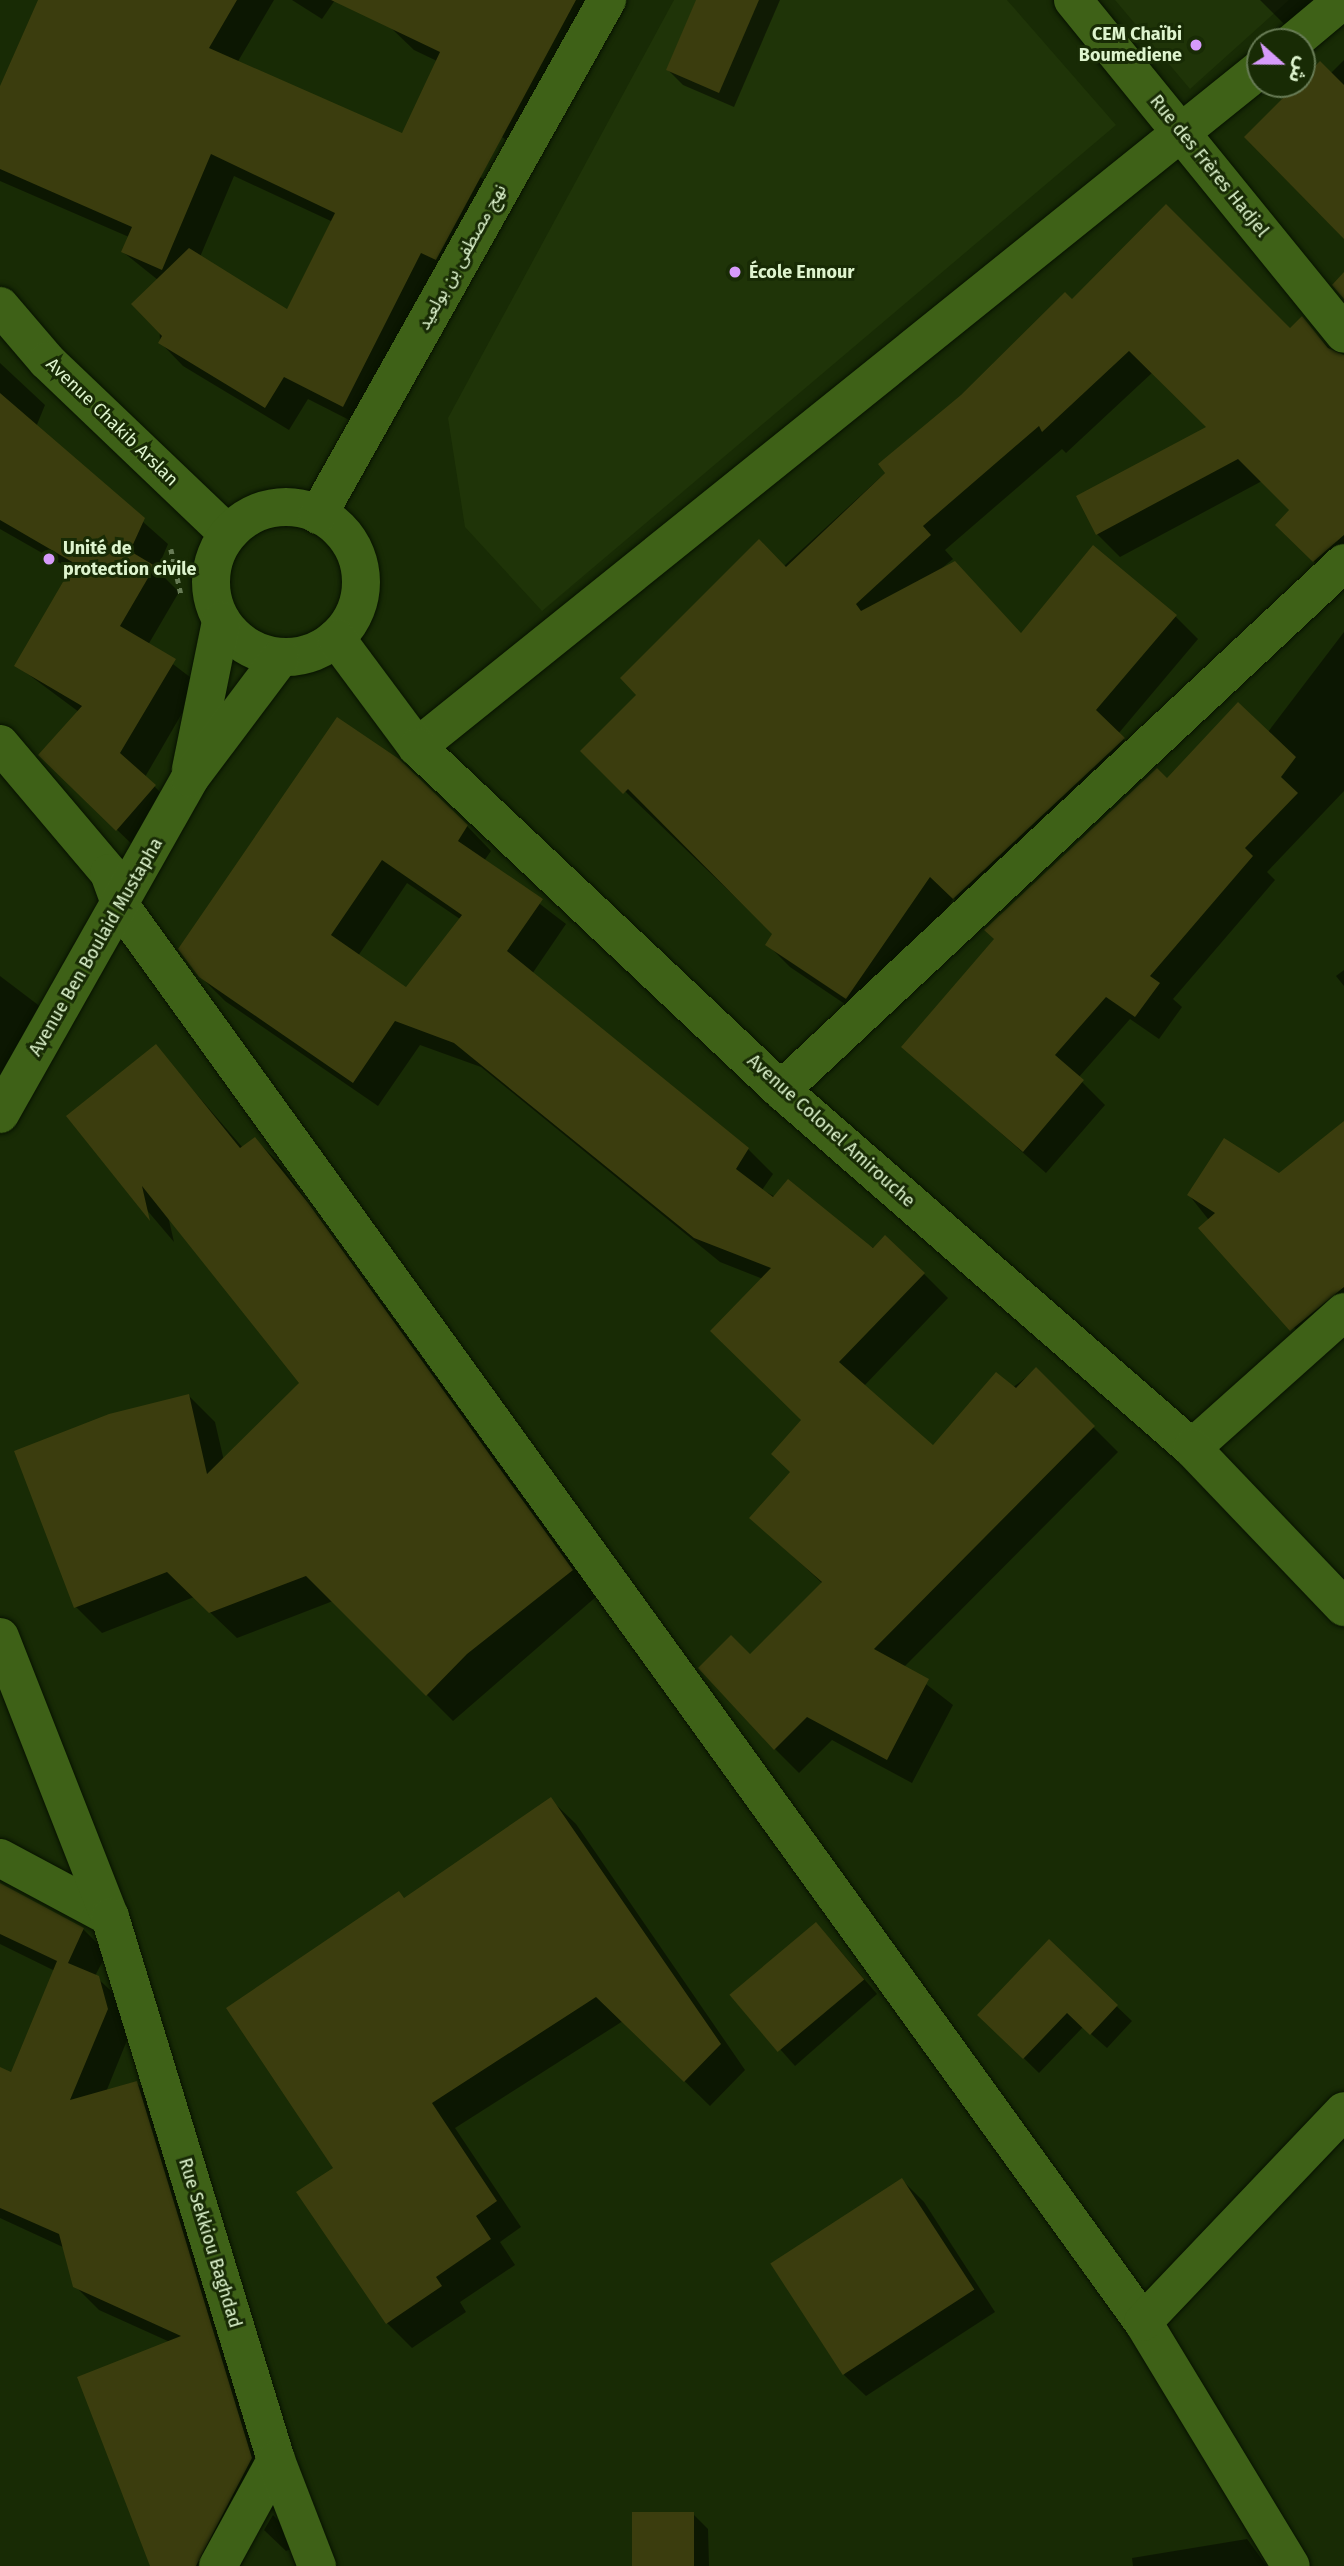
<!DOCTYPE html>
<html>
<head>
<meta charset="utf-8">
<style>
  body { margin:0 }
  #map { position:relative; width:1344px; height:2566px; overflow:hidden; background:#182b05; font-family:"Fira Sans","Noto Sans Arabic",sans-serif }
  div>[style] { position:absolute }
  .built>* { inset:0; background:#1f3408 }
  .shadow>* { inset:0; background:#0007 }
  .building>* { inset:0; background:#3b3d0e; transform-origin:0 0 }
  .path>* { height:4.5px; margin-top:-2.25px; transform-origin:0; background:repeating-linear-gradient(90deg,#677b55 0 5px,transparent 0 10px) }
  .roads { filter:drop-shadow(0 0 2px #071200) drop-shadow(0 0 2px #071200) }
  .minor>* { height:38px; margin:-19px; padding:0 19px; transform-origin:19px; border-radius:19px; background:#3e6117 }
  .tertiary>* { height:38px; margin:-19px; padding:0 19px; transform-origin:19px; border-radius:19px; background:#3e6117 }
  .secondary>* { height:38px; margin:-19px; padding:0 19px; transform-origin:19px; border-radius:19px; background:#3e6117 }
  .secondary>.ring { margin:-19px; padding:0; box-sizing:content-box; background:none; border:38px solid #3e6117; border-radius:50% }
  .dots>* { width:19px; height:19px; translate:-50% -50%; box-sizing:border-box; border:4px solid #182b05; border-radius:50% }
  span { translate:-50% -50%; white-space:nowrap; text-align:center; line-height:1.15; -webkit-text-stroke:6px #182b05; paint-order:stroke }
  .poi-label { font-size:18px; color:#def4ce; font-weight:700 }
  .right { translate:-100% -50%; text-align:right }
  .left { translate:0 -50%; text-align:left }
  .street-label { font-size:18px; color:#def4ce }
  .north { position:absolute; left:1246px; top:28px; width:70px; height:70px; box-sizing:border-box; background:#182b05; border:2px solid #677b55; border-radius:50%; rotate:111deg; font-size:19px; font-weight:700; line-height:28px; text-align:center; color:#def4ce }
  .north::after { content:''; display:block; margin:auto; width:24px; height:32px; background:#d69bfa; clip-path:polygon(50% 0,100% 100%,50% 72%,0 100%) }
</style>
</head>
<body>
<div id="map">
  <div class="built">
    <i style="clip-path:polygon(674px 0,1007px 0,1116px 125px,542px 611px,465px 527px,448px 418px)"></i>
    <i style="clip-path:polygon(1115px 0,1289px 0,1190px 89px)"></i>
  </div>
  <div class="shadow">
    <i style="clip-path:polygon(evenodd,40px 0,274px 0,237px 63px,482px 178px,505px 201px,367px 429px,308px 399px,289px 430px,183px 366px,160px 342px,158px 280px,123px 252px,129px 237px,0 181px,0 90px,40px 0,234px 176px,333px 222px,288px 311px,200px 257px,234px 176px)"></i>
    <i style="clip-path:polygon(292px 0,335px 0,322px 19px)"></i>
    <i style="clip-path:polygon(403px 0,609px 0,531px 156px,451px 104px,437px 61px,414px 50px,390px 27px)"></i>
    <i style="clip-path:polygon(698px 0,780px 0,734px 107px,683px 85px,668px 70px)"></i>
    <i style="clip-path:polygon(1260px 0,1328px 0,1292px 32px)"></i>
    <i style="clip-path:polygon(1344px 60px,1344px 236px,1330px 74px)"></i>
    <i style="clip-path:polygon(1072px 301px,1290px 330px,1302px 319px,1337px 356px,1344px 355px,1344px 577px,1337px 584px,1277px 525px,1292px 510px,1262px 481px,1120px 557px,1097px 534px,1209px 427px,1153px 372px,1066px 453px,1062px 449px,945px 550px,953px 559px,942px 568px,1022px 634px,1175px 616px,1198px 639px,1118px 734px,1147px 762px,977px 921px,954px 898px,870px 1021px,790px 967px,767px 944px,774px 934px,583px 751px)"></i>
    <i style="clip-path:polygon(0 363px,45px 405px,36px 427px,168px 544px,157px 570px,179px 592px,148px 645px,199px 684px,145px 777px,179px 811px,142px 854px,40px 755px,79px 712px,17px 666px,72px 570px,0 529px)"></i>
    <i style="clip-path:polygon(1344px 632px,1344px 791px,1267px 872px,1275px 880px,1173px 999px,1182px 1007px,1159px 1039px,1130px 1019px,1078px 1078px,1105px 1105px,1046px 1173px,904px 1047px,1167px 780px,1268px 732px)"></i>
    <i style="clip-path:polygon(evenodd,338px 719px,467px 826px,491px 851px,484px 861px,566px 924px,532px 974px,748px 1149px,773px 1174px,762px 1190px,924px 1274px,948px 1298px,864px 1386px,933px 1447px,1036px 1370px,1118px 1452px,904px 1667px,953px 1705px,912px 1783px,832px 1740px,799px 1773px,775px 1749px,750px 1657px,823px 1584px,752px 1518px,792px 1473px,803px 1420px,763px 1279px,720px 1262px,481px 1067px,420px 1045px,378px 1106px,225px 1001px,200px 976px,338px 719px,407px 883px,460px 919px,406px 989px,358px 956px,407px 883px)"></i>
    <i style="clip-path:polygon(1344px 970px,1344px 986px,1336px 976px)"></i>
    <i style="clip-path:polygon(0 976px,54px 1017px,0 1117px)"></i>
    <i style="clip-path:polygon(155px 1046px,243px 1148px,255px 1139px,281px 1165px,597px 1596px,453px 1721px,333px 1601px,237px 1638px,194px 1597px,102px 1633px,76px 1607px,189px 1396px,215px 1422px,224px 1461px,302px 1383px,168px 1216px,174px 1242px,68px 1117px)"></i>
    <i style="clip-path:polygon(1344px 1122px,1344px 1323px,1312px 1350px,1189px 1195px,1279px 1175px)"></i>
    <i style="clip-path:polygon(550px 1799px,576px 1824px,745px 2070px,710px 2106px,623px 2021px,455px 2128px,521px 2227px,500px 2242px,515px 2265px,460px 2302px,466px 2312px,412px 2348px,387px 2323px,335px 2168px,405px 1900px)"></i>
    <i style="clip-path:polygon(0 1887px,83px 1929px,107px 1953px,95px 1976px,122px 2001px,130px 2033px,106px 2092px,137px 2083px,160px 2107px,275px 2482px,229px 2566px,152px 2566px,170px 2342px,99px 2310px,75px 2286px,65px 2248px,0 2218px,0 2069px,12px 2074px,55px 1971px,0 1944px)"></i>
    <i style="clip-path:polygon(831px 1940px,877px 1994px,795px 2066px,733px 1996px)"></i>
    <i style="clip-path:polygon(1049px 1942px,1132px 2021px,1107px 2048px,1083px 2027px,1039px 2073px,980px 2015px)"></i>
    <i style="clip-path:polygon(902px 2180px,924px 2202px,995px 2312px,866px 2396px,844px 2375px)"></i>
    <i style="clip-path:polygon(693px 2514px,708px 2529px,709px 2566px,634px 2566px)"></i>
    <i style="clip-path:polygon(273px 2515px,294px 2536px,298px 2546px,286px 2551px,264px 2530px)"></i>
    <i style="clip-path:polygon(1247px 2539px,1267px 2566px,1133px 2566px,1132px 2558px)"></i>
  </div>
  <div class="building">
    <i style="clip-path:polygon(38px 0,237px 0,209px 48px,402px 133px,440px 52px,331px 0,576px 0,436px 260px,421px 253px,343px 407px,284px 377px,265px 408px,158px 343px,162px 336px,131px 304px,189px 248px,287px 309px,335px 213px,211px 154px,162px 270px,121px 252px,132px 227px,0 169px,0 86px)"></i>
    <i style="clip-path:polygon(696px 0,759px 0,719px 93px,666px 70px)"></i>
    <i style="clip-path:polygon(1320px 61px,1344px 85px,1344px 239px,1244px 137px)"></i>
    <i style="clip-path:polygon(1166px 204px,1290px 328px,1302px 316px,1328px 348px,1344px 355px,1344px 535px,1313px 562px,1275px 525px,1289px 510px,1238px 459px,1096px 535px,1076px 496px,1206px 427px,1129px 351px,1042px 432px,1039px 426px,923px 526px,931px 535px,856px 604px,861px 611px,955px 561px,1021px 633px,1093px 545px,1177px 615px,1096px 710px,1125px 738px,953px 899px,930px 877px,846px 999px,765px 945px,772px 934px,628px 789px,623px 794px,580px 751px,636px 695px,620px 678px,759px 539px,786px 567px,885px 473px,878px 464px,961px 395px,1065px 292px,1072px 299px)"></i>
    <i style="clip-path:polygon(1344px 272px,1344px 299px,1332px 285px)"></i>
    <i style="clip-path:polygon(0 393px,145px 518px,130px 551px,155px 566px,120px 626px,176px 659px,120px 753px,156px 785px,116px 831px,38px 755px,82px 706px,14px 666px,74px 563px,0 520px)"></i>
    <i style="clip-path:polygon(1238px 702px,1296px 757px,1281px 777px,1298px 793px,1245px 848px,1253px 856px,1150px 976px,1160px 983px,1135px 1017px,1106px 997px,1055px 1055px,1084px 1080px,1023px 1152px,901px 1047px,994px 939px,984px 930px,1157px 768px,1167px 778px)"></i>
    <i style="clip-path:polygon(evenodd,337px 717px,399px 759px,468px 825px,458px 841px,543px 899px,507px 951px,749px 1148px,736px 1169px,773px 1197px,788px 1179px,873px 1248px,885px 1235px,925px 1273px,839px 1362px,933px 1445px,996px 1372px,1016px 1388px,1036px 1367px,1095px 1426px,874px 1649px,929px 1679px,887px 1760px,807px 1717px,774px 1750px,698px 1668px,731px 1635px,750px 1654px,822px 1582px,749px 1518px,790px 1472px,771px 1454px,801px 1420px,710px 1331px,771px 1268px,694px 1238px,454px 1043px,395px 1021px,353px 1083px,199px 977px,178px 949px,337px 717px,382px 860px,462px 915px,406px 987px,331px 935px,382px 860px)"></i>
    <i style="clip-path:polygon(156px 1044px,240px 1148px,255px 1137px,309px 1204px,573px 1570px,467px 1654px,426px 1696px,306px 1576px,209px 1613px,167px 1572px,74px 1608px,14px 1451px,109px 1414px,189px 1394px,207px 1474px,299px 1383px,142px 1186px,150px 1221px,66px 1116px)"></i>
    <i style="clip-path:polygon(1344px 1121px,1344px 1287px,1290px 1331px,1198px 1228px,1215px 1213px,1187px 1195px,1224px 1138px,1279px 1173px)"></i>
    <i style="clip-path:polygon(551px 1797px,721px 2044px,684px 2082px,596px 1997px,432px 2103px,497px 2201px,476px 2216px,491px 2239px,436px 2277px,442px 2286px,386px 2324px,296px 2192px,333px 2168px,226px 2008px,399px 1891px,404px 1898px)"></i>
    <i style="clip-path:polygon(0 1883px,84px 1928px,68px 1963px,99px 1976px,108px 2009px,70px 2100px,137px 2081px,252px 2458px,196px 2566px,150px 2566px,77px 2377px,181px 2336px,73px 2287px,59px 2234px,0 2208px,0 2067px,11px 2072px,57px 1961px,0 1934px)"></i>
    <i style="left:816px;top:1922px;width:75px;height:113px;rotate:50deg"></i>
    <i style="clip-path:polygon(1049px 1939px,1118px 2005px,1090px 2035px,1067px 2013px,1023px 2059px,977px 2015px)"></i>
    <i style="left:902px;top:2178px;width:133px;height:157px;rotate:57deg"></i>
    <i style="left:632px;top:2512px;width:62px;height:54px"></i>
  </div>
  <div class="path">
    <i style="left:171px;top:549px;width:46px;rotate:77.5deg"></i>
  </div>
  <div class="roads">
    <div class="minor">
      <i style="left:1073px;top:0;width:430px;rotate:50.9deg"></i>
      <i style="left:1293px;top:42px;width:65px;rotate:-40deg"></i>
      <i style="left:0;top:744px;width:169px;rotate:49.8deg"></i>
      <i style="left:109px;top:873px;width:37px;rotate:70deg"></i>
      <i style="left:122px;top:908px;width:1744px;rotate:54.17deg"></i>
      <i style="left:1143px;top:2322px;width:285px;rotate:58.8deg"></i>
      <i style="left:417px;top:747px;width:1082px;rotate:-38.81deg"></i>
      <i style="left:781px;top:1090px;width:771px;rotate:-43.11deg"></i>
      <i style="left:1192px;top:1448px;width:204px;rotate:-41.8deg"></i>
      <i style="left:1143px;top:2322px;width:291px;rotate:-46.4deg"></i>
      <i style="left:218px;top:2566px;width:121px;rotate:-61.3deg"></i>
    </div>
    <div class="tertiary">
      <i style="left:0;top:1858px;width:125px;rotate:28.2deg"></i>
    </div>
    <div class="secondary">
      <i style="left:0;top:306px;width:72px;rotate:49.5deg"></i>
      <i style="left:47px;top:361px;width:250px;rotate:43.7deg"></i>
      <i class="ring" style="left:211px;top:507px;width:112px;height:112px"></i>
      <i style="left:318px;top:515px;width:591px;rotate:-60.7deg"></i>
      <i style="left:336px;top:638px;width:136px;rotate:53.4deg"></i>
      <i style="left:417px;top:747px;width:500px;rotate:43.3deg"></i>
      <i style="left:781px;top:1090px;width:545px;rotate:41.06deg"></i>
      <i style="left:1192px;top:1448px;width:220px;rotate:46.3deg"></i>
      <i style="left:191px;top:769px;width:151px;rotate:-78.5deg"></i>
      <i style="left:0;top:1114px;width:386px;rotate:-60.5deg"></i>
      <i style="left:190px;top:778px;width:150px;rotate:-53.1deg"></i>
      <i style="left:0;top:1637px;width:301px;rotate:68.6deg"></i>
      <i style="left:110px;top:1917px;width:568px;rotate:73deg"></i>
      <i style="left:276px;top:2460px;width:114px;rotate:68.9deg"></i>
    </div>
  </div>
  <div class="dots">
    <i style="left:1196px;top:45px;background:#d69bfa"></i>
    <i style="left:735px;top:272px;background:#d69bfa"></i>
    <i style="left:49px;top:559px;background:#d69bfa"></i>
  </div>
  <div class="poi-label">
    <span class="right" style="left:1182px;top:45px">CEM Chaïbi<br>Boumediene</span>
    <span class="left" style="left:749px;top:272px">École Ennour</span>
    <span class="left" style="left:63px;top:559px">Unité de<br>protection civile</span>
  </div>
  <div class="street-label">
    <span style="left:1209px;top:166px;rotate:51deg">Rue des Frères Hadjel</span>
    <span style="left:462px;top:257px;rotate:-61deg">نهج مصطفى بن بولعيد</span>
    <span style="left:112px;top:422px;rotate:44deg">Avenue Chakib Arslan</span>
    <span style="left:96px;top:947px;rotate:-60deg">Avenue Ben Boulaid Mustapha</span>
    <span style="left:831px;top:1131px;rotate:42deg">Avenue Colonel Amirouche</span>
    <span style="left:210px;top:2243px;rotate:73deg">Rue Sekkiou Baghdad</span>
  </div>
  <div class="north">ش</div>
</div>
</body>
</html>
